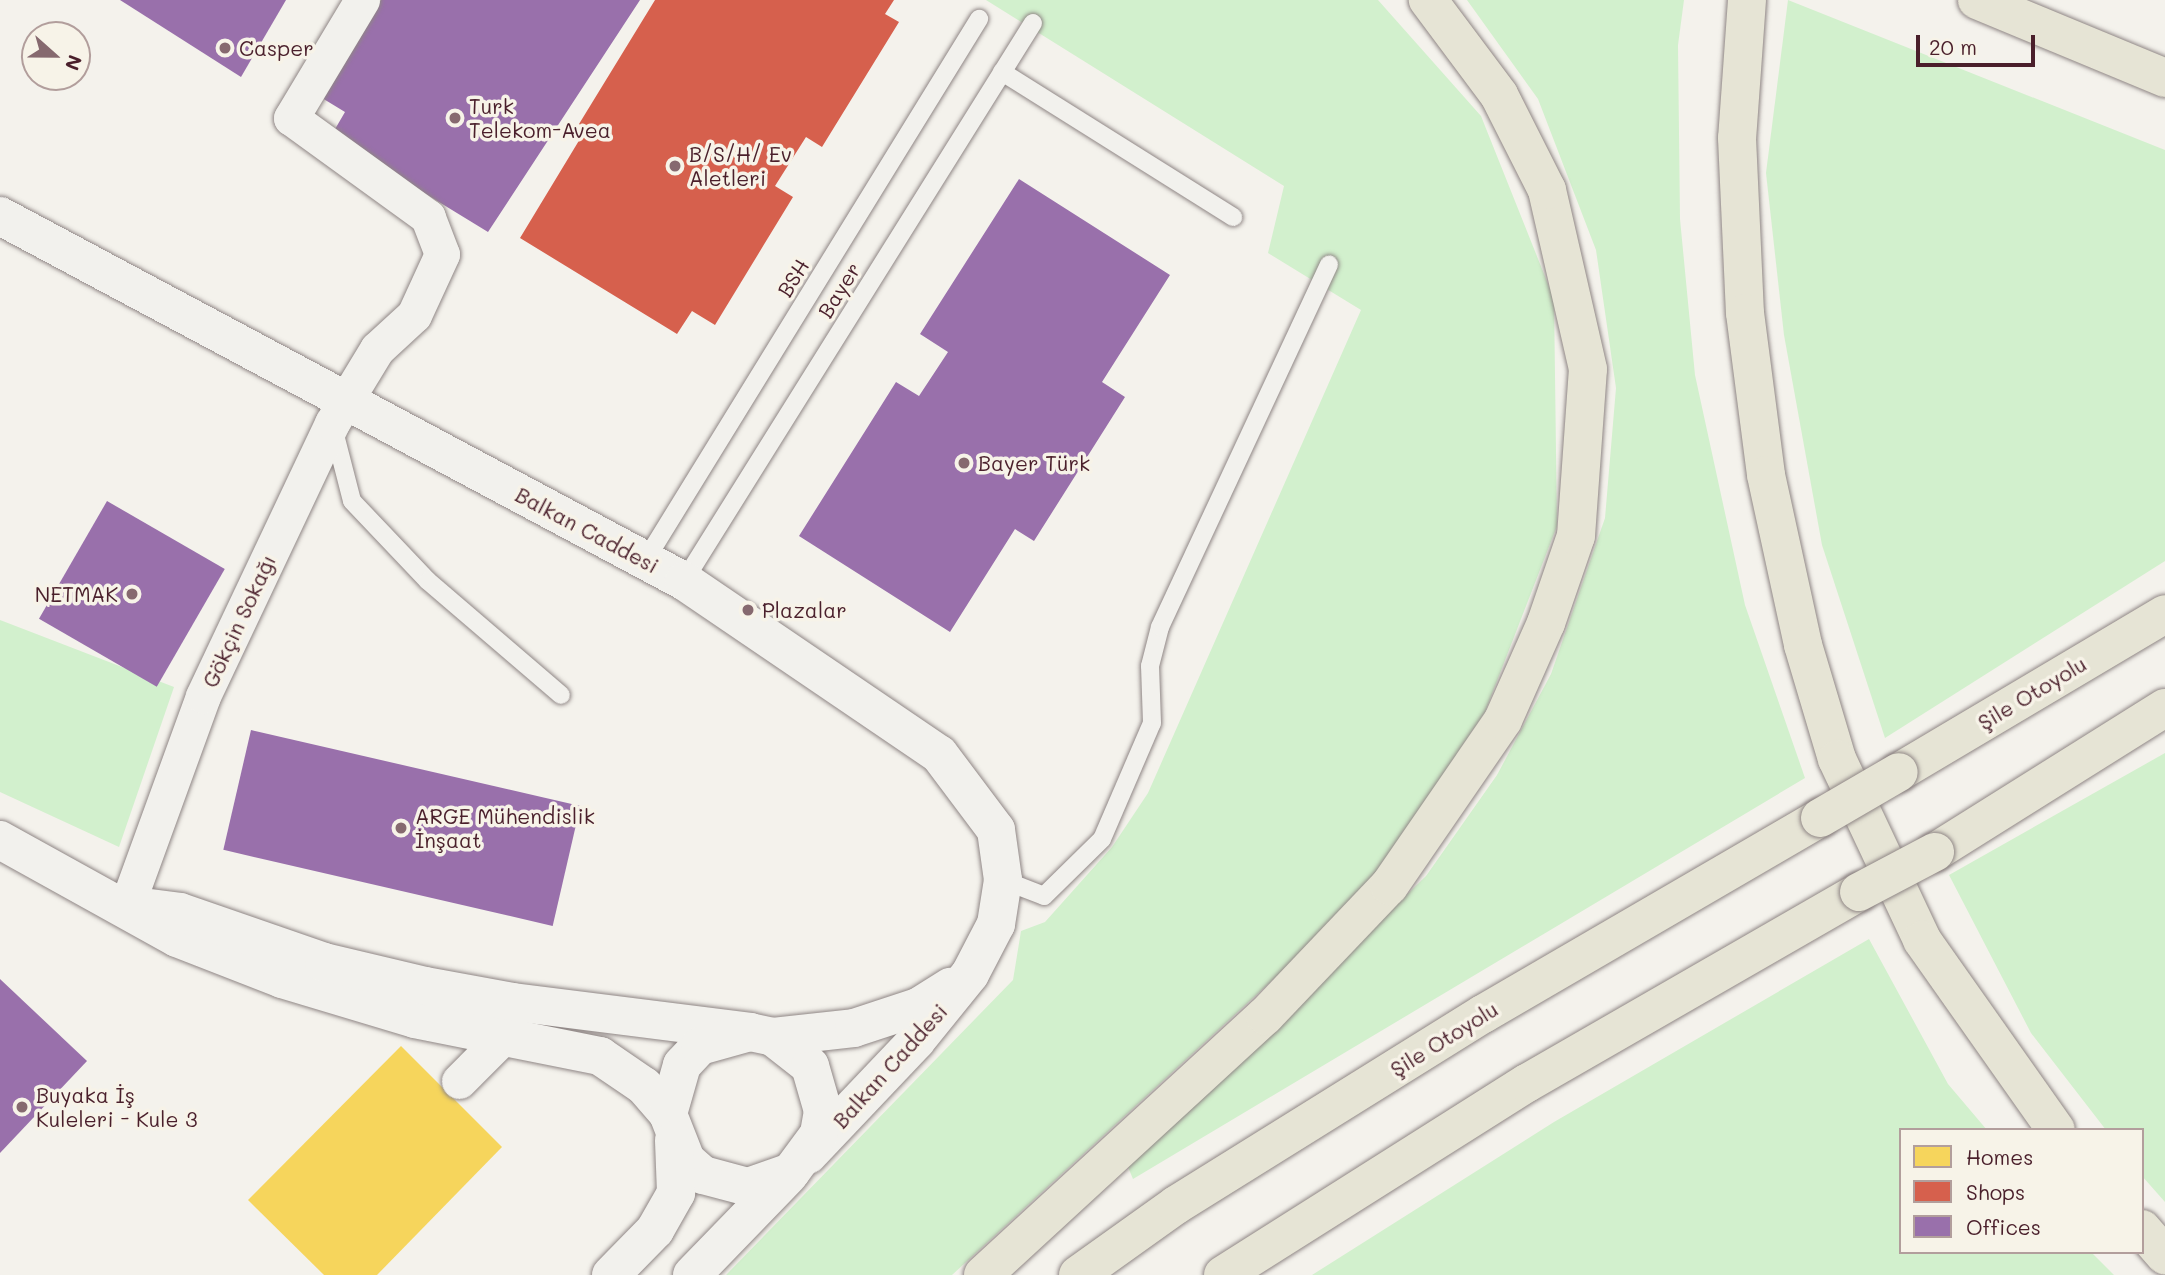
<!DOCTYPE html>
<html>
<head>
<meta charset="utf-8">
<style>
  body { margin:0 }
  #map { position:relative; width:2165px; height:1275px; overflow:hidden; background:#f4f2ec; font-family:Mali,sans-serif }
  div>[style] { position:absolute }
  .green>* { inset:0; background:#d2f0cd }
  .homes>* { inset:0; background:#f6d55c }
  .shops>* { inset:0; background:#d6604d }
  .offices>* { inset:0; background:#9970ab; transform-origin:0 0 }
  .roads { filter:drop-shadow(0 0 2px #8f8685) drop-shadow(0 0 2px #8f8685) }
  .lane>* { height:18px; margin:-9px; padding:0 9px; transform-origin:9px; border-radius:9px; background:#f2f1ed }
  .street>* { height:35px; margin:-17.5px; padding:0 17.5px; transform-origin:17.5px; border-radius:17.5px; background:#f2f1ed }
  .secondary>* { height:38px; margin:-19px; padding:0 19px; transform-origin:19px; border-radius:19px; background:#f2f1ed }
  .highway>* { height:38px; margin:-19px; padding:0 19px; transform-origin:19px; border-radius:19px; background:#e6e4d5 }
  .bridges { filter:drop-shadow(0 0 2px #8f8685) drop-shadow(0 0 2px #8f8685) }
  .highway-bridge>* { height:38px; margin:-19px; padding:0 19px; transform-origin:19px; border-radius:19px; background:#e6e4d5 }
  .dots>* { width:19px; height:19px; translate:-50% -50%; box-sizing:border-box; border:4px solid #f7f3e8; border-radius:50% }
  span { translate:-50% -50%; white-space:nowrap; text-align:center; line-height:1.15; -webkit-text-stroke:7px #f7f3e8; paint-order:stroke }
  .poi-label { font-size:21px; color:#4a1f2b }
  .left { translate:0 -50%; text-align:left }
  .right { translate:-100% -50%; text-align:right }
  .street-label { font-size:21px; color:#4a1f2b }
  .legend { position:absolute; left:1899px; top:1128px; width:245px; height:126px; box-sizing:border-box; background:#f7f3e8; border:2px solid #b29e9c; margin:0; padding:9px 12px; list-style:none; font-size:21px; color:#4a1f2b }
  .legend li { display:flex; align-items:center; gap:14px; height:35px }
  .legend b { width:35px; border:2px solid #b29e9c }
  .north { position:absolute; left:21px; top:21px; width:70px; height:70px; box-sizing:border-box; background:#f7f3e8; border:2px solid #b29e9c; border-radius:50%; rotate:111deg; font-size:19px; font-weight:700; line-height:28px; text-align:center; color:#4a1f2b }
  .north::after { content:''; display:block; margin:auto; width:24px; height:32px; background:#86696f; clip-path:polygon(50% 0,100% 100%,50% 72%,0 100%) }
  .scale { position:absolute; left:1916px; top:35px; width:119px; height:32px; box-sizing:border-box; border:4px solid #4a1f2b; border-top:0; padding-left:9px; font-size:21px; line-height:24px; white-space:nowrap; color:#4a1f2b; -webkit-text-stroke:5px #f7f3e8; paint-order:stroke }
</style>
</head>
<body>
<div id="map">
  <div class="green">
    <i style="clip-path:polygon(986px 0,1378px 0,1481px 116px,1554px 299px,1557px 526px,1485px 712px,1381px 867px,1278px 975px,952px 1275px,726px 1275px,1013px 980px,1021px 931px,1045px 922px,1112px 847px,1148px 793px,1361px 310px,1268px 253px,1284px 186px)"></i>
    <i style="clip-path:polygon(1467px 0,1684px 0,1678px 45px,1680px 219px,1695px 375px,1745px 605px,1805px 778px,1133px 1179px,1128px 1167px,1426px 876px,1497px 775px,1551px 674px,1605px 518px,1616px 388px,1596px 250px,1538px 99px)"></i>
    <i style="clip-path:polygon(1788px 0,2165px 150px,2165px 561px,1885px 738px,1822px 545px,1784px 335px,1766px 173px)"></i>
    <i style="clip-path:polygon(0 620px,174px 687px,119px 847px,0 792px)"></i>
    <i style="clip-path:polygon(2165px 753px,2165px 1202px,2142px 1176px,2142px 1130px,2106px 1130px,2031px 1033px,1949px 875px)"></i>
    <i style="clip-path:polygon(1869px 939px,1948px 1084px,1987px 1130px,1901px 1130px,1901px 1252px,2091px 1252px,2114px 1275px,1312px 1275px,1554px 1122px)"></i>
  </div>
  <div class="homes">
    <i style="clip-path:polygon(401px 1046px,502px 1147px,377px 1275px,324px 1275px,248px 1200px)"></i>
  </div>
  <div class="shops">
    <i style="clip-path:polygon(655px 0,894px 0,885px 14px,899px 22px,822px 147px,806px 137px,775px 186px,793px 197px,715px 325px,692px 311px,677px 334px,520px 238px,586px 129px,579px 124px)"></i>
  </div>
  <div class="offices">
    <i style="clip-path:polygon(120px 0,286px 0,241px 77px)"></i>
    <i style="clip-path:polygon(381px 0,640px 0,488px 232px,331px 136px,345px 112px,322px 98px)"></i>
    <i style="clip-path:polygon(1019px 179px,1170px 275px,1102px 382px,1125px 397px,1034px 541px,1015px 529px,950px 632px,799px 536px,896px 382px,919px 396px,948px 352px,920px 334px)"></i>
    <i style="left:107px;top:501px;width:136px;height:136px;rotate:30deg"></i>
    <i style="left:251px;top:730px;width:338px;height:123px;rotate:13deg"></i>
    <i style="clip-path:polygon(0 979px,87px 1061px,0 1153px)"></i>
  </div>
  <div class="roads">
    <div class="lane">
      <i style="left:1002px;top:72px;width:273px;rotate:32.1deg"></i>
      <i style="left:333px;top:427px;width:76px;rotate:75.6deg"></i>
      <i style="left:352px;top:501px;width:110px;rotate:46.5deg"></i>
      <i style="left:428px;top:581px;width:175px;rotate:40.6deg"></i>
      <i style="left:645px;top:561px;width:637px;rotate:-58.36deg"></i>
      <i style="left:684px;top:581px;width:658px;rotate:-57.98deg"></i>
      <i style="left:1003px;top:880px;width:44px;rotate:21.3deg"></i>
      <i style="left:1044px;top:896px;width:81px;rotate:-44.5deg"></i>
      <i style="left:1102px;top:839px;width:126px;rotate:-66.7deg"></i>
      <i style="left:1152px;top:723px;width:57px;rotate:-92deg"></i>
      <i style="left:1150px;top:666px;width:40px;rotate:-75.6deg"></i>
      <i style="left:1160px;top:627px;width:400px;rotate:-65deg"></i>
    </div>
    <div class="street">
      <i style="left:127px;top:905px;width:222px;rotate:-70deg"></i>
      <i style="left:203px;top:696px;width:302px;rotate:-64.7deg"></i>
      <i style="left:332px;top:423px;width:87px;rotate:-58.7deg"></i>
      <i style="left:377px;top:349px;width:50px;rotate:-42.6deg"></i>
      <i style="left:414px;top:315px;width:67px;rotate:-65.3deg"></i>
      <i style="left:442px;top:254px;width:40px;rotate:-111deg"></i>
      <i style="left:428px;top:217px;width:169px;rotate:-144.1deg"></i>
      <i style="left:291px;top:118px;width:138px;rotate:-59deg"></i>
      <i style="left:459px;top:1081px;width:66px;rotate:-45deg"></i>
    </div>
    <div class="secondary">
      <i style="left:0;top:216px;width:775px;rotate:28.09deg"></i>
      <i style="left:684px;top:581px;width:308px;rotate:34.2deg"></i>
      <i style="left:939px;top:754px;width:95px;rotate:53.1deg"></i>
      <i style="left:996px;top:830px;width:50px;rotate:82deg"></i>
      <i style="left:1003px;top:880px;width:45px;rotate:99deg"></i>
      <i style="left:996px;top:924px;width:56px;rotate:117.5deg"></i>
      <i style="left:970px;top:974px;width:86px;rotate:128.9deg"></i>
      <i style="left:916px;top:1041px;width:157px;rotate:133.5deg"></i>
      <i style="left:0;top:840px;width:202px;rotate:29deg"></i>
      <i style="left:177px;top:938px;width:113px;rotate:21.3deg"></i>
      <i style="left:282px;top:979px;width:139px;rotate:16.7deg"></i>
      <i style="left:415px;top:1019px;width:189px;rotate:11.3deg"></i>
      <i style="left:600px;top:1056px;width:53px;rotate:34.3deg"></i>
      <i style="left:644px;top:1086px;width:37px;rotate:49deg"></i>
      <i style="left:127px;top:905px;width:53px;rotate:7.5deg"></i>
      <i style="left:180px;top:912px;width:152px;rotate:19.1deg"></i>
      <i style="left:324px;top:962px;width:104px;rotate:13.4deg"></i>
      <i style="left:425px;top:986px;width:89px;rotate:10.3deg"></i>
      <i style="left:513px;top:1002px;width:239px;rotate:7.2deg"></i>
      <i style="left:750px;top:1032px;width:24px;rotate:12deg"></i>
      <i style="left:773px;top:1037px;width:47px;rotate:38.1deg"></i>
      <i style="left:810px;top:1066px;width:47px;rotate:73.9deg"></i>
      <i style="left:823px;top:1111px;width:23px;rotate:100deg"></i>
      <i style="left:819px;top:1134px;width:47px;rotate:126.4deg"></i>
      <i style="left:791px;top:1172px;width:46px;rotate:160.8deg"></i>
      <i style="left:748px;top:1187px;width:47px;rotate:-165.1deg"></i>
      <i style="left:703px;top:1175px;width:23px;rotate:-139deg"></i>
      <i style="left:686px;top:1160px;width:49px;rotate:-111.4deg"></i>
      <i style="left:668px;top:1114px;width:51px;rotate:-74.1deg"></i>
      <i style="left:682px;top:1065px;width:26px;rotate:-47deg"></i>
      <i style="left:700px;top:1046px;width:52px;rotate:-15.6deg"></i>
      <i style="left:773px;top:1037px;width:81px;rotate:-6.3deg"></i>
      <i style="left:854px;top:1028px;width:67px;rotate:-18.2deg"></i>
      <i style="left:918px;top:1007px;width:38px;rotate:-32deg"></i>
      <i style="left:611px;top:1275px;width:63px;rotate:-45.6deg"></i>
      <i style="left:655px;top:1230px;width:43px;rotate:-60.4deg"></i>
      <i style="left:676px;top:1193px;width:53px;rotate:-92.2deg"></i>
      <i style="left:692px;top:1275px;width:138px;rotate:-45.9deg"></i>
    </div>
    <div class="highway">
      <i style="left:1747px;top:0;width:138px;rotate:94.1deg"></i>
      <i style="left:1737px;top:138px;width:175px;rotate:87.4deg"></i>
      <i style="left:1745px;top:313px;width:163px;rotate:82.6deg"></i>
      <i style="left:1766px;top:475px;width:174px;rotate:77.7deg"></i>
      <i style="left:1803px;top:645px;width:119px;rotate:73.4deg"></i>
      <i style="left:1837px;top:759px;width:200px;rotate:64.8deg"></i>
      <i style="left:1922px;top:940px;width:232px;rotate:54.8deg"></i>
      <i style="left:1977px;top:0;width:204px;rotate:22.5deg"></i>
      <i style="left:1899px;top:772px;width:309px;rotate:-30.7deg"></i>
      <i style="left:1935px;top:852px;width:271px;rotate:-32.1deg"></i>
      <i style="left:2142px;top:1229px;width:35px;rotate:49deg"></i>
      <i style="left:983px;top:1275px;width:383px;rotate:-42.6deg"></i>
      <i style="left:1265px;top:1016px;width:180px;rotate:-46.4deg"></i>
      <i style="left:1389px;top:886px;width:201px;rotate:-55.5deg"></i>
      <i style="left:1503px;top:720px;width:106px;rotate:-66.1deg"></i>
      <i style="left:1546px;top:623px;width:92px;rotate:-71deg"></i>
      <i style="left:1576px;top:536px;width:167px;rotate:-85.9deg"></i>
      <i style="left:1588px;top:369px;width:184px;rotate:-102.9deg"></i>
      <i style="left:1547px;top:190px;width:106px;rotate:-116.8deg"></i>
      <i style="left:1499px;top:95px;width:119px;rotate:-126.8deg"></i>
      <i style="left:1078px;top:1275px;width:120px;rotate:-35.5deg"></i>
      <i style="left:1176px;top:1205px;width:362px;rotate:-31.9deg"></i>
      <i style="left:1483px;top:1014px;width:390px;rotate:-30.2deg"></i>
      <i style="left:1223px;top:1275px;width:360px;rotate:-32.3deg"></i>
      <i style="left:1527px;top:1083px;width:383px;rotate:-29.9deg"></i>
    </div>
  </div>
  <div class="bridges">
    <div class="highway-bridge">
      <i style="left:1820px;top:818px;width:91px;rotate:-30.2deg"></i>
      <i style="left:1859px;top:892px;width:86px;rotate:-27.8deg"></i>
    </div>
  </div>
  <div class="dots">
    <i style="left:225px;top:48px;background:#86696f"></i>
    <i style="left:455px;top:118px;background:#86696f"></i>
    <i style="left:675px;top:166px;background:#86696f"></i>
    <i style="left:964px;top:463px;background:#86696f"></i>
    <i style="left:132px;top:594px;background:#86696f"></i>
    <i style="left:748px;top:610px;background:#86696f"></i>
    <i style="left:401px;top:828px;background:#86696f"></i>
    <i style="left:22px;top:1107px;background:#86696f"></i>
  </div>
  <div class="poi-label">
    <span class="left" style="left:239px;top:48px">Casper</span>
    <span class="left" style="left:469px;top:118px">Turk<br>Telekom-Avea</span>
    <span class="left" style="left:689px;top:166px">B/S/H/ Ev<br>Aletleri</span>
    <span class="left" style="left:978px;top:463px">Bayer Türk</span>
    <span class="right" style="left:118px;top:594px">NETMAK</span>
    <span class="left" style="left:762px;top:610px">Plazalar</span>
    <span class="left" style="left:415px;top:828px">ARGE Mühendislik<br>İnşaat</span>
    <span class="left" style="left:36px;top:1107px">Buyaka İş<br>Kuleleri - Kule 3</span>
  </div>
  <div class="street-label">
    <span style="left:793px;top:278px;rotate:-58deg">BSH</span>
    <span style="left:839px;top:290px;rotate:-58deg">Bayer</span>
    <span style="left:587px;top:530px;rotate:28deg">Balkan Caddesi</span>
    <span style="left:239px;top:621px;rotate:-65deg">Gökçin Sokağı</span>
    <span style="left:2032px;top:693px;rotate:-31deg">Şile Otoyolu</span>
    <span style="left:1444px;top:1039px;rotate:-32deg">Şile Otoyolu</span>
    <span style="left:890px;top:1066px;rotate:-48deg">Balkan Caddesi</span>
  </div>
  <ul class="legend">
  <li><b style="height:19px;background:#f6d55c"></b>Homes</li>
  <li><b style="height:19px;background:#d6604d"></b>Shops</li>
  <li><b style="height:19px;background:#9970ab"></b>Offices</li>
  </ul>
  <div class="north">N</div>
  <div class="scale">20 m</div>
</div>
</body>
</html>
